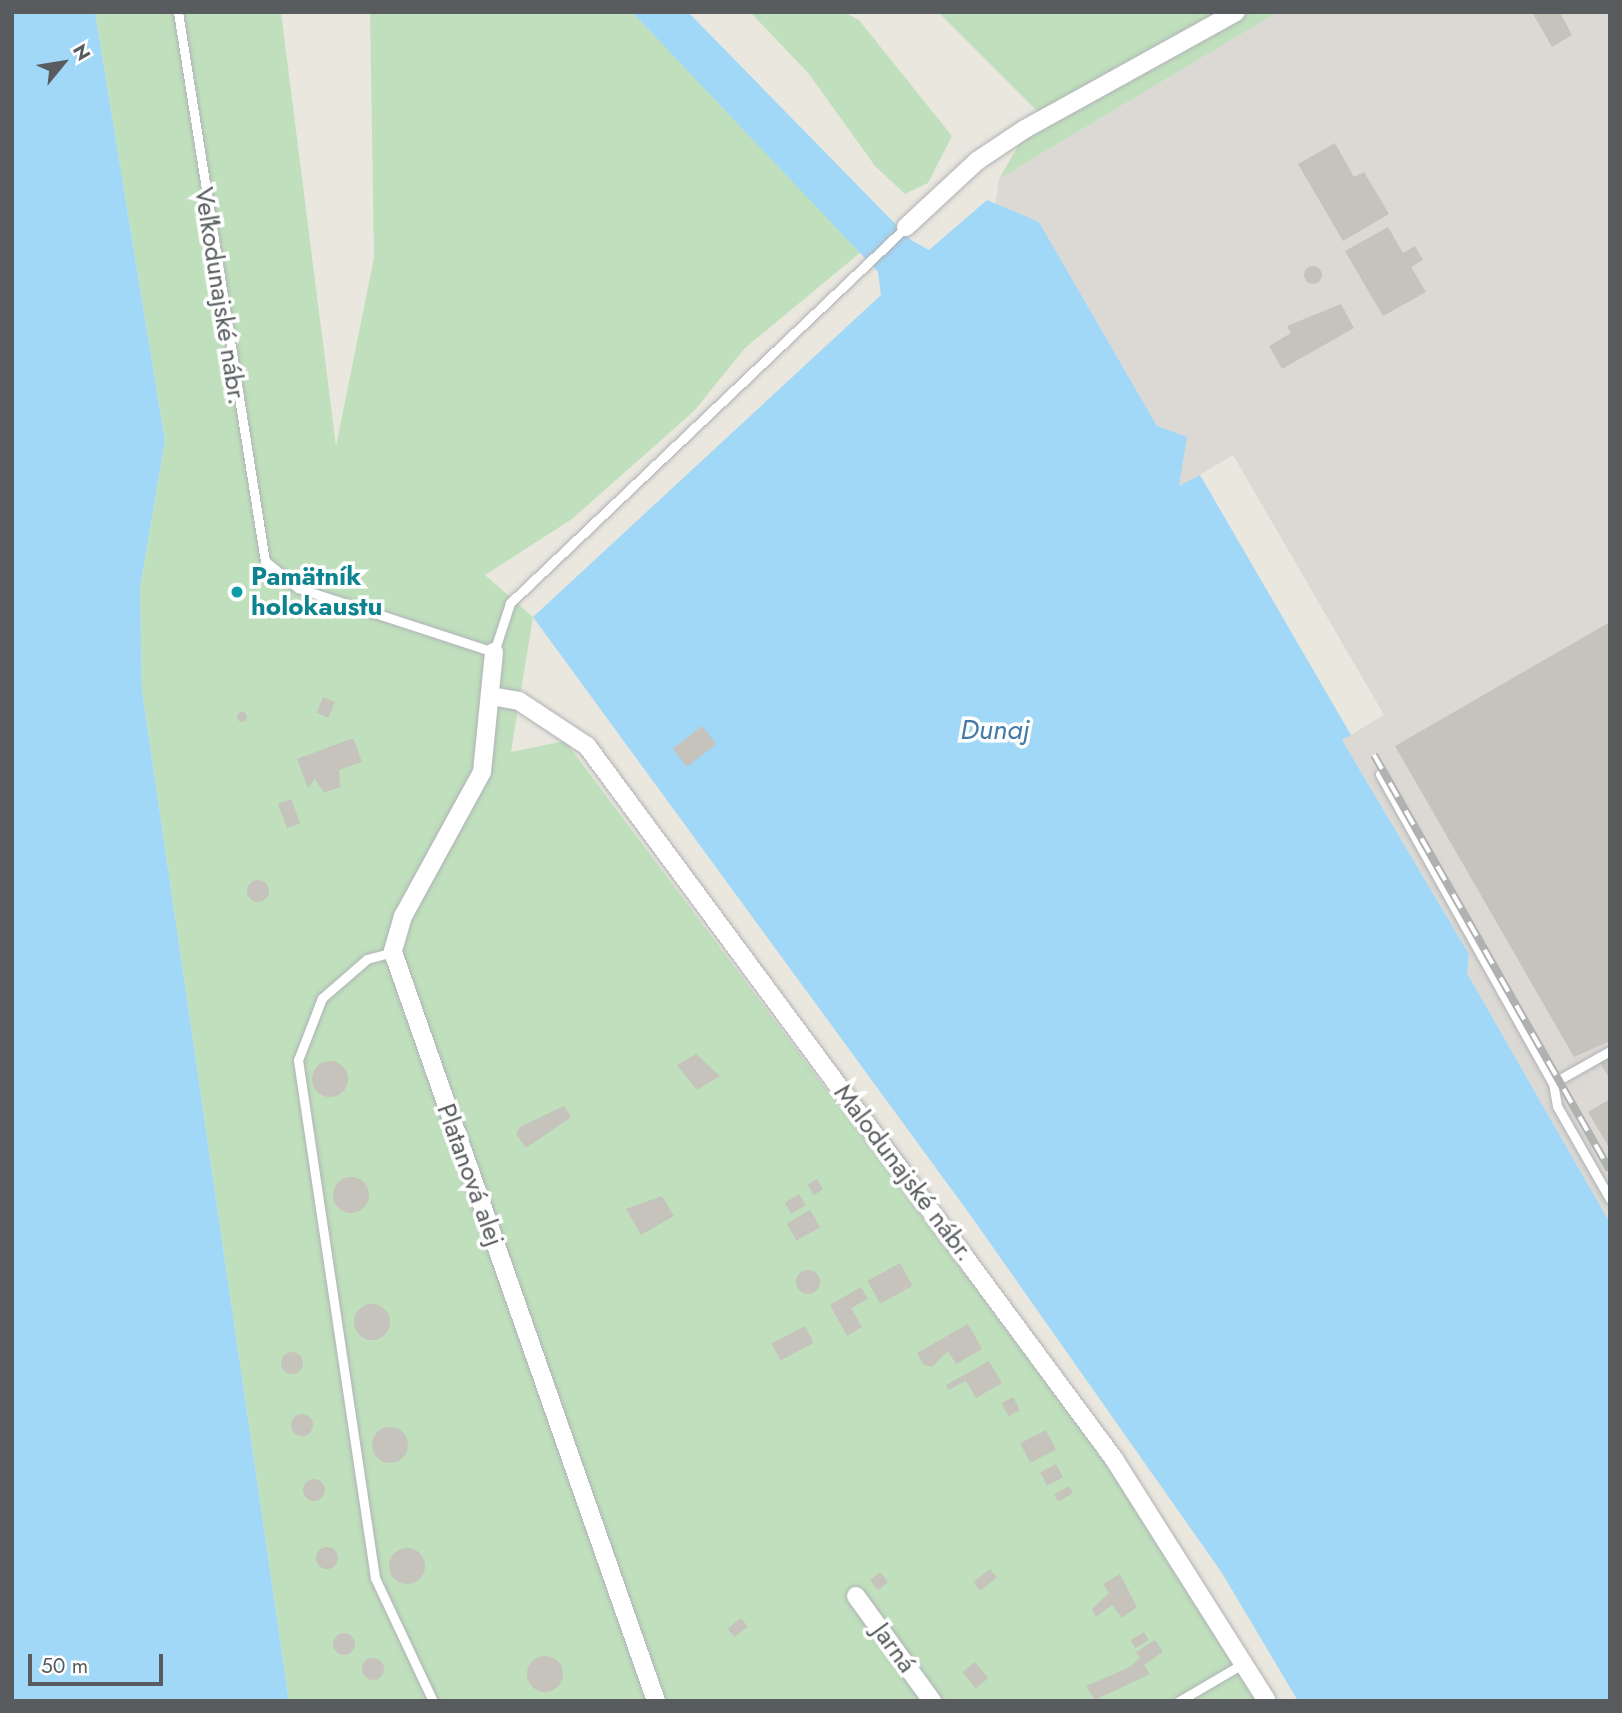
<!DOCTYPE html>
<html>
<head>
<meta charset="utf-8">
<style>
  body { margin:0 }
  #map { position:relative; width:1622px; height:1713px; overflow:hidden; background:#eae7df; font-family:Jost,sans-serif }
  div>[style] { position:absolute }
  .industrial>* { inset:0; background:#dcd9d4 }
  .green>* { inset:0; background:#c0e0bd }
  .water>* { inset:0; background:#a2d8f7 }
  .building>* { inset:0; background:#c6c2bc; transform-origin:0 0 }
  .round { border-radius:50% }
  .roads { filter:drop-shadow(0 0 2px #b0b3b6) drop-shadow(0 0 2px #b0b3b6) }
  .lane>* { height:9px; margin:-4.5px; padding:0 4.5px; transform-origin:4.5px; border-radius:4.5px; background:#fff }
  .street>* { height:18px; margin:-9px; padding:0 9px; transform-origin:9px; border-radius:9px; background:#fff }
  .rail>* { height:8px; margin-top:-4px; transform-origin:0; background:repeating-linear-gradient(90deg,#fff 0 16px,#b0b1b1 0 32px); box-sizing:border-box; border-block:2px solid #b0b1b1 }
  .dots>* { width:19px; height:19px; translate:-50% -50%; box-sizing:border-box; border:4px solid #fff; border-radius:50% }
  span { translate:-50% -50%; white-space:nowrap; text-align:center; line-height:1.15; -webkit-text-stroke:7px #fff; paint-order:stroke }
  .street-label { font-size:26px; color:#585c5f }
  .culture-label { font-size:26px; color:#0d838f; font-weight:700 }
  .left { translate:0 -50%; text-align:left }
  .water-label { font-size:28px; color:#437aa6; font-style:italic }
  .frame { position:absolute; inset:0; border:14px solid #585c5f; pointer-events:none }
  .north { position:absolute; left:28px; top:28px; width:70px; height:70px; -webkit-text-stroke:5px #fff; paint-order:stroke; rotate:60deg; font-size:19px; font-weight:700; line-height:28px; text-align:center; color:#585c5f }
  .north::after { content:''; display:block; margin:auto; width:24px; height:32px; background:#585c5f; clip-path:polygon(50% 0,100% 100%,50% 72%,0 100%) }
  .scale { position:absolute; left:28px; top:1654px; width:135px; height:32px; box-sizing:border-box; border:4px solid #585c5f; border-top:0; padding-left:9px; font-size:21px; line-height:24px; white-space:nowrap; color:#585c5f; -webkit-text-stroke:5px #fff; paint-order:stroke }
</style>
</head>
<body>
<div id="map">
  <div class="industrial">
    <i style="clip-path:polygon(1278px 12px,1610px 12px,1610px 1223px,1467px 973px,1469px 954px,1342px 740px,1384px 715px,1233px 455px,1179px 487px,1179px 453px,1157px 426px,1039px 222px,995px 205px,999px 179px)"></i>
  </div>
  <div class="green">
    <i style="clip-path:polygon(95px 12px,281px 12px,336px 446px,374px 258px,370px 12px,632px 12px,861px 252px,745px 348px,694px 411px,572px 519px,485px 575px,533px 617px,511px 752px,565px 741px,1126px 1489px,1257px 1701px,289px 1701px,142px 690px,140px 588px,165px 441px)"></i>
    <i style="clip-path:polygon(750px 12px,843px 12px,859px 20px,952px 136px,928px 183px,905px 194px,875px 166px,809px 74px)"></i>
    <i style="clip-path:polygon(938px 12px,1278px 12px,999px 179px,1038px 112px)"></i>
  </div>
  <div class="water">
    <i style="clip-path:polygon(12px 12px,95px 12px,165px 441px,140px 588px,142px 690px,289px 1701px,12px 1701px)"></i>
    <i style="clip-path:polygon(632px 12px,688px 12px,911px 240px,929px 250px,987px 200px,1039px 222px,1157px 426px,1187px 437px,1179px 486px,1200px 475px,1351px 735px,1342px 740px,1469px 954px,1467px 973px,1610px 1223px,1610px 1701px,1298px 1701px,1222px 1573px,971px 1216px,533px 617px,881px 295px,878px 272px)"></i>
  </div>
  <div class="building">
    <i style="clip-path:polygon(1532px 12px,1560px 12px,1572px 35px,1552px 47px)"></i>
    <i style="clip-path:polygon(1335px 143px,1354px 177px,1364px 172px,1389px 214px,1343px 241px,1298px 164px)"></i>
    <i style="clip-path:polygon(1388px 227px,1403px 253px,1415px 246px,1423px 260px,1411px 267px,1426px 292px,1383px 316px,1345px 251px)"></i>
    <i class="round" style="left:1304px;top:266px;width:18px;height:18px"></i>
    <i style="clip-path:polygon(1341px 304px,1354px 328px,1282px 369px,1269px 346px,1291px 333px,1287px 326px)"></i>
    <i style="clip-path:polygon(1610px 622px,1610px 1041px,1574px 1057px,1395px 746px)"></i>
    <i style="left:323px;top:697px;width:13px;height:17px;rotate:23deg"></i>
    <i class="round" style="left:237px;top:712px;width:10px;height:10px"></i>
    <i style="left:702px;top:726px;width:23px;height:37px;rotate:52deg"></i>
    <i style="clip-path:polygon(353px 738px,362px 762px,339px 770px,340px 787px,324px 793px,315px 779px,308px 788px,297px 759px)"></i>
    <i style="left:291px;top:799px;width:26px;height:14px;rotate:69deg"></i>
    <i class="round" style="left:247px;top:880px;width:22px;height:22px"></i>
    <i style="clip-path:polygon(696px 1054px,720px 1076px,697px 1090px,677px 1065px)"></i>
    <i style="clip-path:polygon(1610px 1055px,1610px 1079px,1599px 1061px)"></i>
    <i class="round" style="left:312px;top:1061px;width:36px;height:36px"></i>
    <i style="clip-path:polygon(1610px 1099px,1610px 1149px,1588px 1112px)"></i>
    <i style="clip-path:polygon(564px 1106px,571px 1117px,526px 1148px,516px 1134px,520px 1127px)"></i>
    <i class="round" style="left:333px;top:1177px;width:36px;height:36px"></i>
    <i style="left:817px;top:1179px;width:12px;height:11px;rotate:59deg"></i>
    <i style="left:799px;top:1194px;width:13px;height:17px;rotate:58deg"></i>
    <i style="clip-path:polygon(662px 1196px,674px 1216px,641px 1235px,626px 1209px)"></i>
    <i style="left:810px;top:1210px;width:20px;height:27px;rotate:60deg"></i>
    <i style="left:900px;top:1263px;width:26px;height:37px;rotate:61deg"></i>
    <i class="round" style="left:796px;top:1270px;width:24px;height:24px"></i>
    <i style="clip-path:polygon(861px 1287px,868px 1299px,851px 1308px,862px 1327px,847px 1336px,830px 1305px)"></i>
    <i class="round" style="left:354px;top:1304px;width:36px;height:36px"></i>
    <i style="clip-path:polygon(968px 1324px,982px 1349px,956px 1364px,948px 1351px,932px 1367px,924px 1365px,917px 1353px)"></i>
    <i style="left:805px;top:1326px;width:19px;height:38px;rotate:62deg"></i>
    <i class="round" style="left:281px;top:1352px;width:22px;height:22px"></i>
    <i style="clip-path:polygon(989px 1361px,1002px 1383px,976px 1398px,966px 1381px,948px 1390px,946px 1385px)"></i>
    <i style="left:1013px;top:1397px;width:15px;height:13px;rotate:62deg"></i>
    <i class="round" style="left:291px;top:1414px;width:22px;height:22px"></i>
    <i class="round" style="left:372px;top:1427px;width:36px;height:36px"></i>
    <i style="left:1046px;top:1430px;width:22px;height:29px;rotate:63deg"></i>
    <i style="left:1056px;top:1464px;width:15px;height:18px;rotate:62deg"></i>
    <i class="round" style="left:303px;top:1479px;width:22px;height:22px"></i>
    <i style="left:1069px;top:1486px;width:8px;height:17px;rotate:60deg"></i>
    <i class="round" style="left:316px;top:1547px;width:22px;height:22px"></i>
    <i class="round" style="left:389px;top:1548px;width:36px;height:36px"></i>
    <i style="left:990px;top:1569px;width:11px;height:21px;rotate:52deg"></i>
    <i style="left:880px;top:1572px;width:13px;height:13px;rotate:51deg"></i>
    <i style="clip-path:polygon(1120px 1574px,1137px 1607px,1122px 1618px,1112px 1605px,1096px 1617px,1092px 1609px,1109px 1593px,1103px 1584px)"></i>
    <i style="left:741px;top:1618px;width:11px;height:17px;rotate:52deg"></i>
    <i style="left:1144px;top:1632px;width:9px;height:16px;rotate:58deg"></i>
    <i class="round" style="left:333px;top:1633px;width:22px;height:22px"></i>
    <i style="clip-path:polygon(1155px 1640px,1163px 1652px,1144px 1665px,1150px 1674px,1095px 1700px,1086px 1686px,1130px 1667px,1140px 1658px,1136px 1652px)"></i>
    <i class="round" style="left:527px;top:1656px;width:36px;height:36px"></i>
    <i class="round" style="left:362px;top:1658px;width:22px;height:22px"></i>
    <i style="left:975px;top:1662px;width:21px;height:16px;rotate:51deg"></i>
  </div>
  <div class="roads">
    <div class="lane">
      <i style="left:178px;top:12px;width:556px;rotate:81deg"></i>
      <i style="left:265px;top:561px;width:43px;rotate:39.3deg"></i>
      <i style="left:298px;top:588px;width:206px;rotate:18.1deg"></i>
      <i style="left:494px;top:652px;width:52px;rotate:-71.9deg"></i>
      <i style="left:510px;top:603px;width:546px;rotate:-43.52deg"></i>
      <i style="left:1380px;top:774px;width:354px;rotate:60.8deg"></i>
      <i style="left:1553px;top:1083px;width:23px;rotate:80deg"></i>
      <i style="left:1557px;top:1106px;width:107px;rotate:60.3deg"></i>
      <i style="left:393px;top:952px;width:27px;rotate:165deg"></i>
      <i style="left:367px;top:959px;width:60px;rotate:139.1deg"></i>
      <i style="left:322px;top:998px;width:66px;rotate:111.2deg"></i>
      <i style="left:298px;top:1060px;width:524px;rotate:81.54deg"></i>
      <i style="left:375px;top:1578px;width:136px;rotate:64.8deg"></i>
      <i style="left:1553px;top:1083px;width:65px;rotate:-29.3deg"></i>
      <i style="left:1179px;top:1701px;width:75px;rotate:-30.3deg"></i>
    </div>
    <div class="street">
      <i style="left:906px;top:227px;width:97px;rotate:-42.9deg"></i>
      <i style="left:977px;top:161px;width:58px;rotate:-33.7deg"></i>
      <i style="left:1025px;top:129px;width:241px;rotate:-29deg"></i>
      <i style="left:494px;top:652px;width:121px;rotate:95.7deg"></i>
      <i style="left:482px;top:772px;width:164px;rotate:118.7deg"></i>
      <i style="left:403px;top:916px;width:37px;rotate:106deg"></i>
      <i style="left:393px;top:952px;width:794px;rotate:70.65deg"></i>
      <i style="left:491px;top:696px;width:28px;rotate:10deg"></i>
      <i style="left:519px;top:701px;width:82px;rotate:33.5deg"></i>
      <i style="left:587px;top:746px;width:887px;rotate:53.53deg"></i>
      <i style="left:1114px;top:1459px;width:286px;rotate:57.7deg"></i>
      <i style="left:856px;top:1596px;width:130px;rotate:54.1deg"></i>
    </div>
  </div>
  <div class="rail">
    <i style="left:1374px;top:755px;width:477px;rotate:60.4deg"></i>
  </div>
  <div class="dots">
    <i style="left:237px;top:592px;background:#0f9aa8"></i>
  </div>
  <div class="street-label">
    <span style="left:220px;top:296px;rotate:81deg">Veľkodunajské nábr.</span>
    <span style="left:904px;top:1173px;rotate:53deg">Malodunajské nábr.</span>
    <span style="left:470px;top:1175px;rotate:70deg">Platanová alej</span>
    <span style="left:894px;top:1648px;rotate:54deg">Jarná</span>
  </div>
  <div class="culture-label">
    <span class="left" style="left:251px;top:592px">Pamätník<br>holokaustu</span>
  </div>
  <div class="water-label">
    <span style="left:995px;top:730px">Dunaj</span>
  </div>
  <div class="frame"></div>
  <div class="north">N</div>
  <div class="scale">50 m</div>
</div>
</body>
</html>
